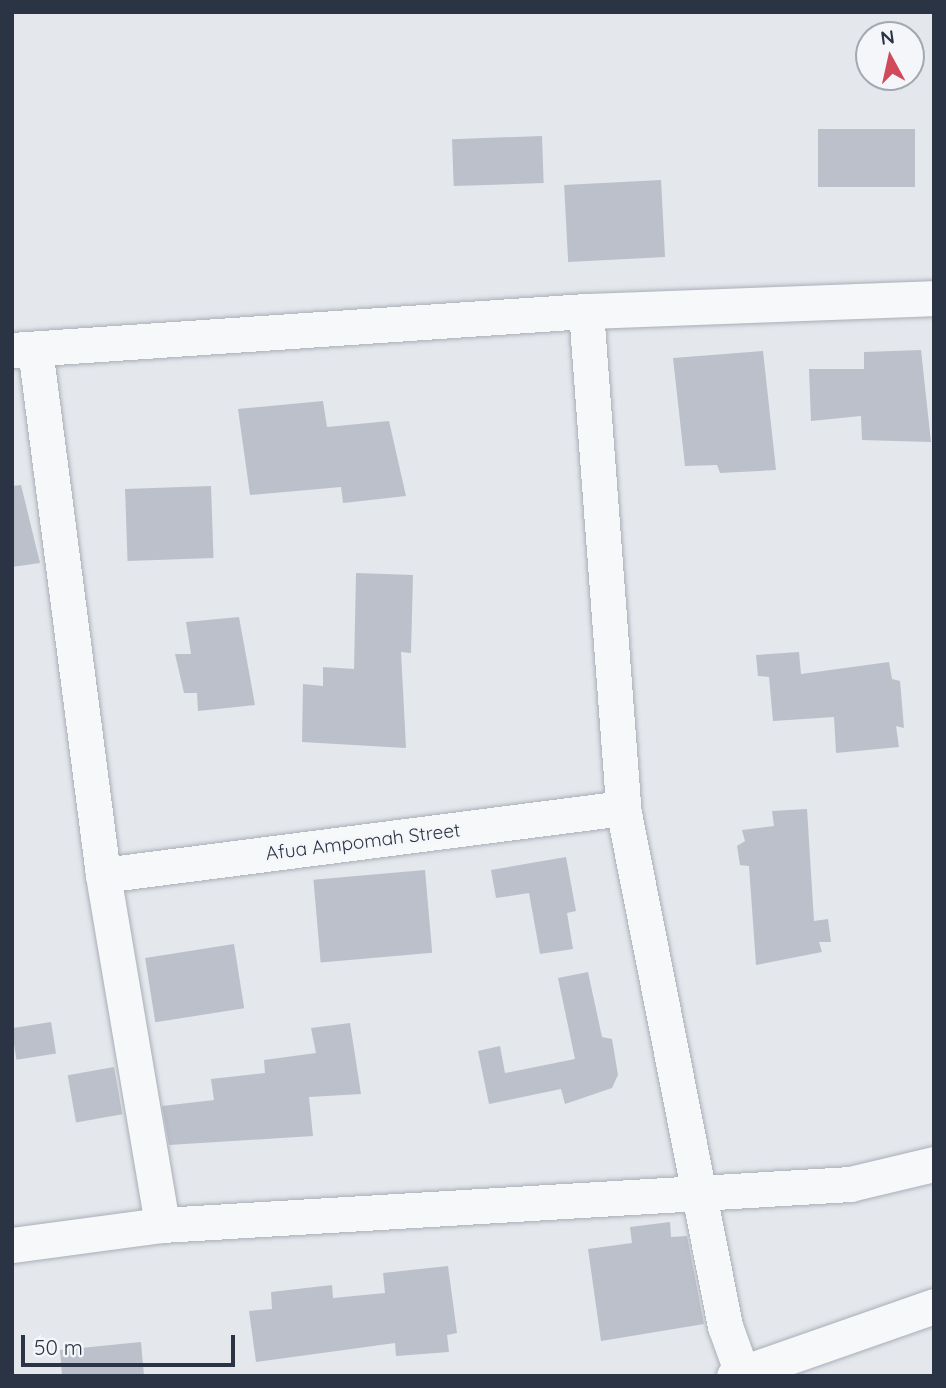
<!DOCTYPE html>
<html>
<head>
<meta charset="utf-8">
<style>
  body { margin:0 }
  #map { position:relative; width:946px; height:1388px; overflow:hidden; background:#e4e7ec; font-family:Quicksand,sans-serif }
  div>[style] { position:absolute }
  .building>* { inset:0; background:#bbc0ca; transform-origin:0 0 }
  .roads { filter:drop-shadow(0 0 2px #a9aeb7) drop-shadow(0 0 2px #a9aeb7) }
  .minor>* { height:35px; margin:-17.5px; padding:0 17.5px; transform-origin:17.5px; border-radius:17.5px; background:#f7f8fa }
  span { translate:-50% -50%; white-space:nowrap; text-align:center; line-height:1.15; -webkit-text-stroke:5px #f4f6f9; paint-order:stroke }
  .street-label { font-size:19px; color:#2b3445 }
  .frame { position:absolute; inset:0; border:14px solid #2b3445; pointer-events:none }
  .north { position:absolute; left:855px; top:21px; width:70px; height:70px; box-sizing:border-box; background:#f4f6f9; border:2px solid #a4a8b1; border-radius:50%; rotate:352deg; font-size:19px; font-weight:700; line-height:28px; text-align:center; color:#2b3445 }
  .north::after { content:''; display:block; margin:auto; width:24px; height:32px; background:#d1495b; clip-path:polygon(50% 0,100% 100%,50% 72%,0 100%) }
  .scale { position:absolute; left:21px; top:1335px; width:214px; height:32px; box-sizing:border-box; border:4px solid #2b3445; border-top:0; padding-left:9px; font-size:21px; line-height:24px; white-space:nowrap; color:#2b3445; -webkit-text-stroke:5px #f4f6f9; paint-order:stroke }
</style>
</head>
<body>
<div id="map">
  <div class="building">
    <i style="left:818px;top:129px;width:97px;height:58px"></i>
    <i style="left:542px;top:136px;width:47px;height:90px;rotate:88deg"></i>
    <i style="left:661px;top:180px;width:77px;height:97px;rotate:87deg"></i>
    <i style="clip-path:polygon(921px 350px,931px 442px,862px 440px,861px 416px,811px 421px,809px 369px,864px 369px,864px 352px)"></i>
    <i style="clip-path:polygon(763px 351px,776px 470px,720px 473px,717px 465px,685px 466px,673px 358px)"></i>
    <i style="clip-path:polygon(323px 401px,327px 427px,389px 421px,406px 496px,343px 503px,341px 487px,250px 495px,238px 409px)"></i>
    <i style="clip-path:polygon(21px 485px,40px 563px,12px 567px,12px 486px)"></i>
    <i style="left:211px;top:486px;width:72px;height:86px;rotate:88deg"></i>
    <i style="clip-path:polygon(356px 573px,413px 575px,411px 653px,401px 652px,406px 748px,302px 742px,303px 684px,323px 686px,323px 667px,354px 669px)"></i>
    <i style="clip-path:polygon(239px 617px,255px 705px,198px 711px,197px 693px,184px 693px,175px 654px,191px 654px,186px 622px)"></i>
    <i style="clip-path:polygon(799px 652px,801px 674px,889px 662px,892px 679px,900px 681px,904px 728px,896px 726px,899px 747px,836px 753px,834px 717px,773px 721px,769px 677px,758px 676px,756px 655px)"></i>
    <i style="clip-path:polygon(807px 809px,814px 921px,828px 919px,831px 942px,819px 942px,822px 952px,756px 965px,749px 866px,740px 865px,737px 846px,745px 841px,742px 830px,774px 826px,772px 811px)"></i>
    <i style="clip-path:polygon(566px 857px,576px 911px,567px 913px,573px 949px,540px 954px,529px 893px,496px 898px,491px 870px)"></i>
    <i style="left:425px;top:870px;width:83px;height:112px;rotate:85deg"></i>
    <i style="left:234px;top:944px;width:65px;height:90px;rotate:81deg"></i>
    <i style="clip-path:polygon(588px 972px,602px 1037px,612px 1039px,618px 1075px,612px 1088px,565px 1104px,561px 1089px,489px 1104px,478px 1051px,500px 1046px,505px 1073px,575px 1059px,558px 978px)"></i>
    <i style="left:51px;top:1022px;width:32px;height:40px;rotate:81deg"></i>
    <i style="clip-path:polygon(350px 1023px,361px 1094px,309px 1097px,313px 1136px,169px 1145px,162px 1106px,214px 1100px,211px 1079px,265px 1073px,264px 1060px,316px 1053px,311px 1028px)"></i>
    <i style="left:114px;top:1067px;width:48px;height:47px;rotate:80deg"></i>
    <i style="clip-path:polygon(670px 1222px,671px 1237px,687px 1236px,704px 1324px,601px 1341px,588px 1249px,632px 1243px,630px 1227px)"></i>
    <i style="clip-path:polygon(448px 1266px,457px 1333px,447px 1335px,449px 1352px,396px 1356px,395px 1343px,256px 1362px,249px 1311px,272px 1309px,271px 1292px,332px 1285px,333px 1298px,385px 1293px,383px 1273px)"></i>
    <i style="clip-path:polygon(141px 1342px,144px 1376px,62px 1376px,60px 1350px)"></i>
  </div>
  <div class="roads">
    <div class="minor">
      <i style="left:586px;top:311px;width:498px;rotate:85.7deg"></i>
      <i style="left:623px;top:808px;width:528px;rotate:78.86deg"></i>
      <i style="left:725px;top:1326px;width:53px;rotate:70.2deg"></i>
      <i style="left:35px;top:349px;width:530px;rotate:82.63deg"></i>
      <i style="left:103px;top:875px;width:355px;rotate:80.4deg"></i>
      <i style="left:12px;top:350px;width:575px;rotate:-3.89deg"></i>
      <i style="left:586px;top:311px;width:348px;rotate:-2.1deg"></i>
      <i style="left:103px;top:875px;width:524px;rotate:-7.34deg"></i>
      <i style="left:12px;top:1245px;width:151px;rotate:-7.6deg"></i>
      <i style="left:162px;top:1225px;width:689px;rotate:-3.41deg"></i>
      <i style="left:850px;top:1184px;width:86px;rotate:-13.4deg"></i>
      <i style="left:734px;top:1376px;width:212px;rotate:-19.3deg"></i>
    </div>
  </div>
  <div class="street-label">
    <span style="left:363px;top:842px;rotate:-7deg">Afua Ampomah Street</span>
  </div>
  <div class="frame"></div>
  <div class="north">N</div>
  <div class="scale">50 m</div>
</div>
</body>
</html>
